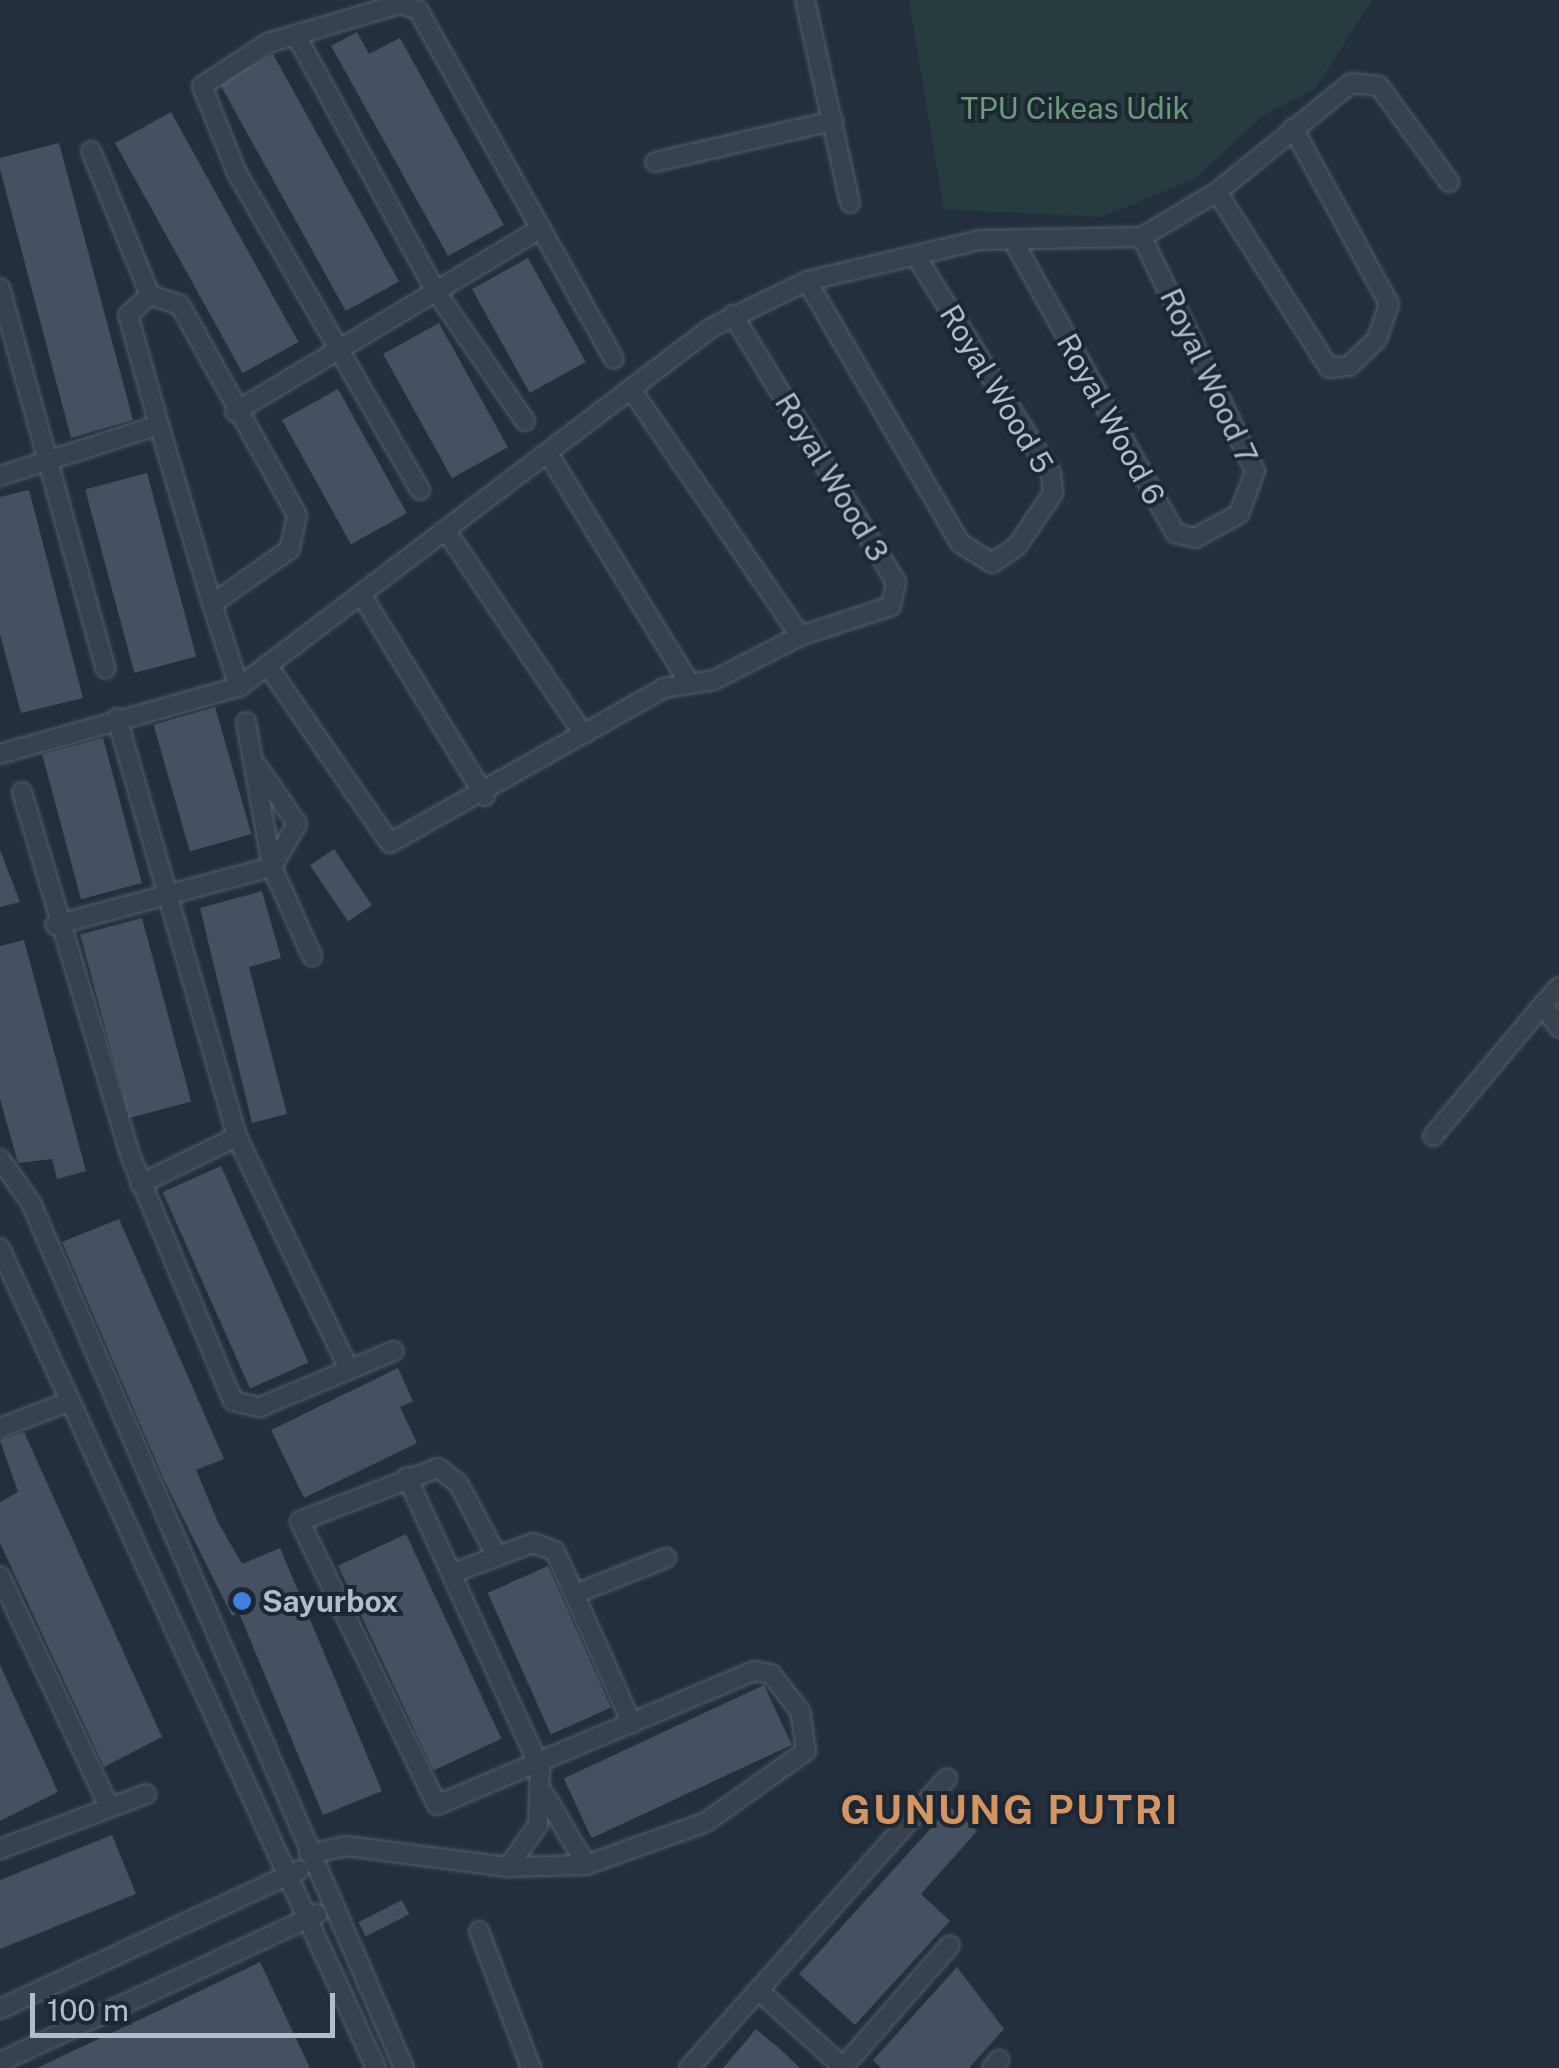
<!DOCTYPE html>
<html>
<head>
<meta charset="utf-8">
<style>
  body { margin:0 }
  #map { position:relative; width:1559px; height:2068px; overflow:hidden; background:#242f3e; font-family:"Public Sans",sans-serif }
  div>[style] { position:absolute }
  .green>* { inset:0; background:#263c3f }
  .building>* { inset:0; background:#455162; transform-origin:0 0 }
  .roads { filter:drop-shadow(0 0 2px #565f6c) drop-shadow(0 0 2px #565f6c) }
  .minor>* { height:18px; margin:-9px; padding:0 9px; transform-origin:9px; border-radius:9px; background:#38414e }
  .dots>* { width:28px; height:28px; translate:-50% -50%; box-sizing:border-box; border:5px solid #1d2633; border-radius:50% }
  span { translate:-50% -50%; white-space:nowrap; text-align:center; line-height:1.15; -webkit-text-stroke:8px #1d2633; paint-order:stroke }
  .park-label { font-size:30px; color:#6b9a76 }
  .street-label { font-size:30px; color:#b4bcc9 }
  .poi-label { font-size:30px; color:#b4bcc9; font-weight:700 }
  .left { translate:0 -50%; text-align:left }
  .district-label { font-size:40px; color:#d59563; font-weight:700; letter-spacing:2.5px }
  .scale { position:absolute; left:30px; top:1993px; width:305px; height:45px; box-sizing:border-box; border:5px solid #b4bcc9; border-top:0; padding-left:12px; font-size:30px; line-height:35px; white-space:nowrap; color:#b4bcc9; -webkit-text-stroke:8px #1d2633; paint-order:stroke }
</style>
</head>
<body>
<div id="map">
  <div class="green">
    <i style="clip-path:polygon(909px 0,1372px 0,1315px 89px,1264px 115px,1194px 179px,1102px 217px,944px 209px)"></i>
  </div>
  <div class="building">
    <i style="clip-path:polygon(357px 32px,369px 54px,400px 38px,504px 225px,448px 256px,331px 46px)"></i>
    <i style="left:273px;top:54px;width:260px;height:61px;rotate:61deg"></i>
    <i style="left:171px;top:112px;width:263px;height:64px;rotate:61deg"></i>
    <i style="clip-path:polygon(59px 143px,133px 420px,71px 438px,0 169px,0 158px)"></i>
    <i style="left:528px;top:258px;width:119px;height:64px;rotate:61deg"></i>
    <i style="left:439px;top:323px;width:142px;height:64px;rotate:61deg"></i>
    <i style="left:338px;top:389px;width:142px;height:64px;rotate:61deg"></i>
    <i style="left:147px;top:473px;width:190px;height:64px;rotate:75deg"></i>
    <i style="clip-path:polygon(29px 490px,83px 698px,21px 713px,0 634px,0 497px)"></i>
    <i style="left:215px;top:707px;width:132px;height:64px;rotate:74deg"></i>
    <i style="left:103px;top:738px;width:150px;height:63px;rotate:75deg"></i>
    <i style="left:334px;top:849px;width:68px;height:29px;rotate:56deg"></i>
    <i style="clip-path:polygon(0 850px,20px 902px,0 907px)"></i>
    <i style="clip-path:polygon(262px 891px,281px 958px,249px 967px,287px 1114px,252px 1123px,200px 908px)"></i>
    <i style="left:142px;top:918px;width:190px;height:64px;rotate:75deg"></i>
    <i style="clip-path:polygon(24px 940px,86px 1171px,57px 1179px,52px 1159px,18px 1163px,0 1099px,0 946px)"></i>
    <i style="left:221px;top:1166px;width:215px;height:64px;rotate:66deg"></i>
    <i style="clip-path:polygon(119px 1219px,224px 1459px,196px 1470px,218px 1522px,242px 1564px,280px 1548px,382px 1791px,323px 1815px,239px 1613px,232px 1616px,166px 1484px,62px 1242px)"></i>
    <i style="clip-path:polygon(398px 1368px,413px 1401px,400px 1407px,417px 1443px,304px 1498px,271px 1430px)"></i>
    <i style="clip-path:polygon(24px 1432px,162px 1737px,104px 1767px,0 1543px,0 1502px,18px 1492px,0 1440px)"></i>
    <i style="left:406px;top:1534px;width:226px;height:75px;rotate:65deg"></i>
    <i style="left:548px;top:1566px;width:155px;height:66px;rotate:66deg"></i>
    <i style="clip-path:polygon(0 1665px,58px 1792px,0 1821px)"></i>
    <i style="left:764px;top:1685px;width:66px;height:221px;rotate:65deg"></i>
    <i style="clip-path:polygon(950px 1807px,977px 1831px,921px 1894px,950px 1921px,855px 2025px,799px 1974px)"></i>
    <i style="clip-path:polygon(112px 1835px,136px 1894px,0 1949px,0 1880px)"></i>
    <i style="left:402px;top:1900px;width:16px;height:49px;rotate:63deg"></i>
    <i style="clip-path:polygon(260px 1962px,310px 2068px,37px 2068px,177px 2002px)"></i>
    <i style="clip-path:polygon(957px 1967px,1004px 2029px,969px 2068px,881px 2068px,873px 2060px)"></i>
    <i style="clip-path:polygon(756px 2029px,780px 2049px,800px 2068px,723px 2068px)"></i>
  </div>
  <div class="roads">
    <div class="minor">
      <i style="left:805px;top:0;width:208px;rotate:77.5deg"></i>
      <i style="left:297px;top:37px;width:288px;rotate:61.4deg"></i>
      <i style="left:435px;top:290px;width:159px;rotate:55.5deg"></i>
      <i style="left:91px;top:151px;width:156px;rotate:67.7deg"></i>
      <i style="left:655px;top:162px;width:183px;rotate:-13deg"></i>
      <i style="left:1217px;top:192px;width:209px;rotate:57.5deg"></i>
      <i style="left:1329px;top:368px;width:20px;rotate:-6deg"></i>
      <i style="left:1349px;top:366px;width:39px;rotate:-44deg"></i>
      <i style="left:1377px;top:339px;width:37px;rotate:-71deg"></i>
      <i style="left:1389px;top:304px;width:200px;rotate:-118.6deg"></i>
      <i style="left:1014px;top:242px;width:333px;rotate:61deg"></i>
      <i style="left:1175px;top:533px;width:21px;rotate:14deg"></i>
      <i style="left:1195px;top:538px;width:50px;rotate:-28.6deg"></i>
      <i style="left:1239px;top:514px;width:46px;rotate:-69.6deg"></i>
      <i style="left:1255px;top:471px;width:260px;rotate:-115.8deg"></i>
      <i style="left:807px;top:281px;width:303px;rotate:59.7deg"></i>
      <i style="left:960px;top:543px;width:38px;rotate:32deg"></i>
      <i style="left:992px;top:563px;width:30px;rotate:-34deg"></i>
      <i style="left:1017px;top:546px;width:64px;rotate:-55.8deg"></i>
      <i style="left:1053px;top:493px;width:20px;rotate:-96deg"></i>
      <i style="left:1051px;top:473px;width:253px;rotate:-121.9deg"></i>
      <i style="left:0;top:288px;width:395px;rotate:74.5deg"></i>
      <i style="left:631px;top:389px;width:299px;rotate:55.6deg"></i>
      <i style="left:235px;top:412px;width:356px;rotate:-31deg"></i>
      <i style="left:549px;top:455px;width:268px;rotate:58.4deg"></i>
      <i style="left:0;top:476px;width:167px;rotate:-17.8deg"></i>
      <i style="left:420px;top:490px;width:366px;rotate:-120deg"></i>
      <i style="left:237px;top:173px;width:94px;rotate:-111.9deg"></i>
      <i style="left:202px;top:86px;width:79px;rotate:-33.1deg"></i>
      <i style="left:268px;top:43px;width:138px;rotate:-16.5deg"></i>
      <i style="left:400px;top:4px;width:19px;rotate:18deg"></i>
      <i style="left:418px;top:10px;width:400px;rotate:60.7deg"></i>
      <i style="left:447px;top:532px;width:244px;rotate:56deg"></i>
      <i style="left:583px;top:734px;width:93px;rotate:-29.6deg"></i>
      <i style="left:664px;top:688px;width:51px;rotate:-9.1deg"></i>
      <i style="left:714px;top:680px;width:97px;rotate:-27.1deg"></i>
      <i style="left:800px;top:636px;width:96px;rotate:-18.2deg"></i>
      <i style="left:891px;top:606px;width:25px;rotate:-78deg"></i>
      <i style="left:896px;top:582px;width:313px;rotate:-121.4deg"></i>
      <i style="left:361px;top:594px;width:237px;rotate:58.5deg"></i>
      <i style="left:267px;top:665px;width:216px;rotate:55.4deg"></i>
      <i style="left:390px;top:843px;width:222px;rotate:-29.5deg"></i>
      <i style="left:239px;top:687px;width:593px;rotate:-37.26deg"></i>
      <i style="left:711px;top:328px;width:107px;rotate:-26.1deg"></i>
      <i style="left:807px;top:281px;width:178px;rotate:-13.3deg"></i>
      <i style="left:980px;top:240px;width:162px;rotate:-1.1deg"></i>
      <i style="left:1142px;top:237px;width:87px;rotate:-31deg"></i>
      <i style="left:1217px;top:192px;width:173px;rotate:-39.1deg"></i>
      <i style="left:1351px;top:83px;width:28px;rotate:6deg"></i>
      <i style="left:1379px;top:86px;width:119px;rotate:53.9deg"></i>
      <i style="left:117px;top:718px;width:436px;rotate:74deg"></i>
      <i style="left:237px;top:1137px;width:256px;rotate:64.3deg"></i>
      <i style="left:246px;top:722px;width:147px;rotate:79.8deg"></i>
      <i style="left:0;top:754px;width:248px;rotate:-15.7deg"></i>
      <i style="left:239px;top:687px;width:87px;rotate:-108deg"></i>
      <i style="left:212px;top:604px;width:187px;rotate:-106.5deg"></i>
      <i style="left:159px;top:425px;width:114px;rotate:-105.7deg"></i>
      <i style="left:128px;top:315px;width:30px;rotate:-42deg"></i>
      <i style="left:150px;top:295px;width:32px;rotate:18deg"></i>
      <i style="left:180px;top:305px;width:240px;rotate:60.9deg"></i>
      <i style="left:297px;top:515px;width:35px;rotate:102deg"></i>
      <i style="left:290px;top:549px;width:95px;rotate:144.8deg"></i>
      <i style="left:258px;top:767px;width:69px;rotate:55.6deg"></i>
      <i style="left:297px;top:824px;width:50px;rotate:120.2deg"></i>
      <i style="left:22px;top:792px;width:379px;rotate:73.4deg"></i>
      <i style="left:130px;top:1155px;width:267px;rotate:67.3deg"></i>
      <i style="left:233px;top:1401px;width:28px;rotate:13deg"></i>
      <i style="left:260px;top:1407px;width:145px;rotate:-22.7deg"></i>
      <i style="left:55px;top:925px;width:225px;rotate:-15deg"></i>
      <i style="left:272px;top:867px;width:98px;rotate:65.8deg"></i>
      <i style="left:1559px;top:987px;width:24px;rotate:132deg"></i>
      <i style="left:1543px;top:1005px;width:28px;rotate:55deg"></i>
      <i style="left:1433px;top:1136px;width:171px;rotate:-50deg"></i>
      <i style="left:0;top:1159px;width:54px;rotate:54.8deg"></i>
      <i style="left:31px;top:1203px;width:942px;rotate:66.67deg"></i>
      <i style="left:140px;top:1184px;width:108px;rotate:-25.9deg"></i>
      <i style="left:0;top:1248px;width:902px;rotate:65.37deg"></i>
      <i style="left:0;top:1428px;width:70px;rotate:-21deg"></i>
      <i style="left:407px;top:1477px;width:320px;rotate:65.4deg"></i>
      <i style="left:540px;top:1768px;width:57px;rotate:92deg"></i>
      <i style="left:538px;top:1825px;width:52px;rotate:125.5deg"></i>
      <i style="left:453px;top:1573px;width:85px;rotate:-20.6deg"></i>
      <i style="left:533px;top:1543px;width:23px;rotate:20deg"></i>
      <i style="left:555px;top:1551px;width:189px;rotate:66deg"></i>
      <i style="left:0;top:1576px;width:250px;rotate:64.7deg"></i>
      <i style="left:575px;top:1594px;width:98px;rotate:-21.6deg"></i>
      <i style="left:545px;top:1795px;width:81px;rotate:59.6deg"></i>
      <i style="left:0;top:1849px;width:156px;rotate:-20.6deg"></i>
      <i style="left:309px;top:1854px;width:38px;rotate:-12deg"></i>
      <i style="left:346px;top:1846px;width:163px;rotate:7.4deg"></i>
      <i style="left:508px;top:1867px;width:78px;rotate:-1.5deg"></i>
      <i style="left:586px;top:1865px;width:127px;rotate:-19.7deg"></i>
      <i style="left:706px;top:1822px;width:123px;rotate:-35.4deg"></i>
      <i style="left:806px;top:1751px;width:40px;rotate:-98.5deg"></i>
      <i style="left:800px;top:1711px;width:47px;rotate:-128.1deg"></i>
      <i style="left:771px;top:1674px;width:17px;rotate:-170deg"></i>
      <i style="left:754px;top:1671px;width:344px;rotate:157.1deg"></i>
      <i style="left:437px;top:1805px;width:315px;rotate:-115.8deg"></i>
      <i style="left:300px;top:1521px;width:148px;rotate:-21deg"></i>
      <i style="left:438px;top:1468px;width:25px;rotate:37deg"></i>
      <i style="left:458px;top:1483px;width:79px;rotate:62.1deg"></i>
      <i style="left:479px;top:1931px;width:147px;rotate:69.2deg"></i>
      <i style="left:758px;top:1990px;width:116px;rotate:42.2deg"></i>
      <i style="left:0;top:2009px;width:330px;rotate:-24.9deg"></i>
      <i style="left:0;top:2062px;width:350px;rotate:-25deg"></i>
      <i style="left:843px;top:2067px;width:162px;rotate:-48.7deg"></i>
      <i style="left:689px;top:2068px;width:388px;rotate:-48.3deg"></i>
      <i style="left:992px;top:2068px;width:11px;rotate:-49deg"></i>
    </div>
  </div>
  <div class="dots">
    <i style="left:242px;top:1601px;background:#3f7fe0"></i>
  </div>
  <div class="park-label">
    <span style="left:1075px;top:108px">TPU Cikeas Udik</span>
  </div>
  <div class="street-label">
    <span style="left:1209px;top:376px;rotate:65deg">Royal Wood 7</span>
    <span style="left:997px;top:389px;rotate:59deg">Royal Wood 5</span>
    <span style="left:1111px;top:419px;rotate:61deg">Royal Wood 6</span>
    <span style="left:832px;top:477px;rotate:59deg">Royal Wood 3</span>
  </div>
  <div class="poi-label">
    <span class="left" style="left:262px;top:1601px">Sayurbox</span>
  </div>
  <div class="district-label">
    <span style="left:1010px;top:1810px">GUNUNG PUTRI</span>
  </div>
  <div class="scale">100 m</div>
</div>
</body>
</html>
